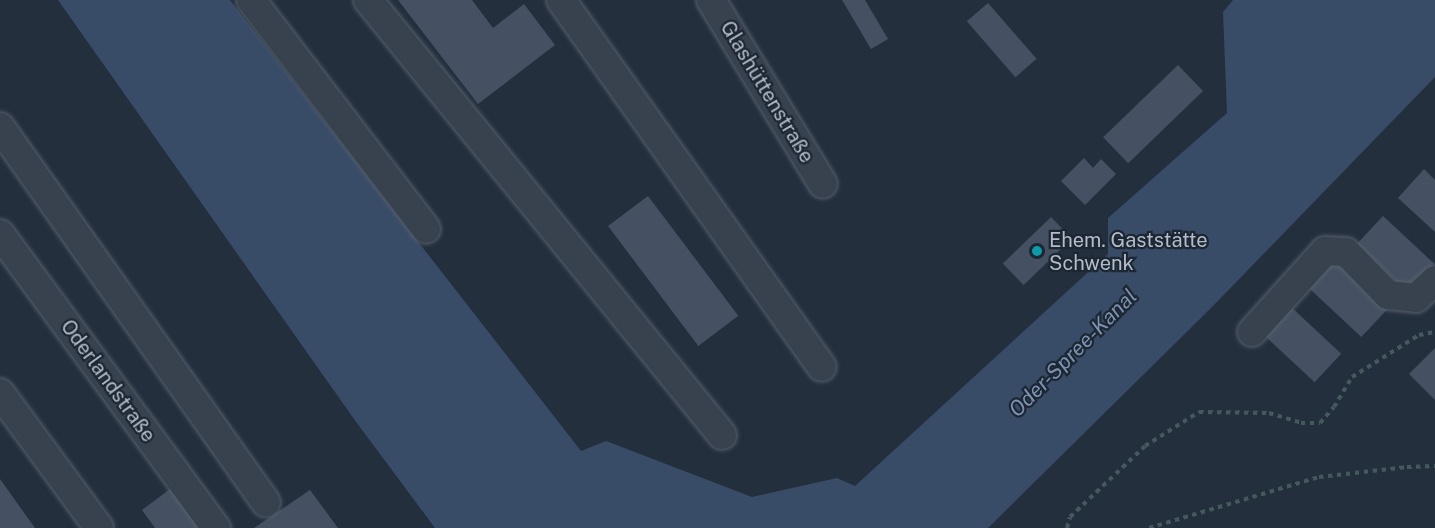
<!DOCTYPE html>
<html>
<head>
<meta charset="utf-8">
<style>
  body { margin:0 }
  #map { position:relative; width:1435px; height:528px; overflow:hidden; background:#242f3e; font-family:"Public Sans",sans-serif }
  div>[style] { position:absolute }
  .water>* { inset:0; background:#394c67 }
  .building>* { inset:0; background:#455162; transform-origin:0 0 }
  .path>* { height:4px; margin-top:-2px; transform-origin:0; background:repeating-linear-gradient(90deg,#44595c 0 4.5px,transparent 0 9px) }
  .roads { filter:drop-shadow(0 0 2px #565f6c) drop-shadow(0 0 2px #565f6c) }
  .minor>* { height:28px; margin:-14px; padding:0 14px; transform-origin:14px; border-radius:14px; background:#38414e }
  .dots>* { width:16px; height:16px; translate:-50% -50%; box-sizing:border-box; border:3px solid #1d2633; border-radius:50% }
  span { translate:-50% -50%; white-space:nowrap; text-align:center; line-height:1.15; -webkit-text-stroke:4.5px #1d2633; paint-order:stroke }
  .street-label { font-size:20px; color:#b4bcc9 }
  .poi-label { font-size:20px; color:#b4bcc9 }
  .left { translate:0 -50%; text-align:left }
  .water-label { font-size:21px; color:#7c92b1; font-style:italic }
</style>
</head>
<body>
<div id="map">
  <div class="water">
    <i style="clip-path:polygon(58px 0,230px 0,581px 451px,606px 441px,752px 497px,837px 478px,855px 486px,1108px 254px,1108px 218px,1227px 113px,1223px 12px,1233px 0,1435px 0,1435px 77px,1213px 306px,988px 528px,435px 528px,354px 419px)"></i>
  </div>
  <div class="building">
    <i style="clip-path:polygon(398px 0,472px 0,493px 28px,524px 4px,555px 45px,478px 104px)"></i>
    <i style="clip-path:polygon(842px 0,865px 0,888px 39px,871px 49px)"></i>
    <i style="left:988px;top:3px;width:74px;height:28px;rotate:49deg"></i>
    <i style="left:1178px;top:65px;width:36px;height:104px;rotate:46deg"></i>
    <i style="clip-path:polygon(1084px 158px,1093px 168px,1101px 159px,1116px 174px,1085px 205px,1061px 181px)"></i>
    <i style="clip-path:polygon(1424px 169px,1435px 180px,1435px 232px,1398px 198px)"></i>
    <i style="left:648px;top:196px;width:150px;height:50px;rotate:53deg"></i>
    <i style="left:1383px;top:216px;width:70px;height:39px;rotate:43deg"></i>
    <i style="left:1051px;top:217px;width:30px;height:67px;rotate:46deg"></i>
    <i style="left:1336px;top:260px;width:71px;height:39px;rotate:43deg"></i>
    <i style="left:1290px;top:306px;width:70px;height:39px;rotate:43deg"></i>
    <i style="clip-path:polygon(1435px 348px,1435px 400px,1409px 374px)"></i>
    <i style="clip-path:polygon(0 479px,35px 528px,0 528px)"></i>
    <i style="clip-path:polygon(170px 489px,199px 528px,155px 528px,142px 510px)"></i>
    <i style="clip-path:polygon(310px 490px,338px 528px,254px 528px)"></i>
  </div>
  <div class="path">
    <i style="left:1067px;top:528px;width:11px;rotate:-75deg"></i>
    <i style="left:1070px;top:517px;width:103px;rotate:-43.4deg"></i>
    <i style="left:1145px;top:446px;width:64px;rotate:-32.2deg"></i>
    <i style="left:1199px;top:412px;width:70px;rotate:0.8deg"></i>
    <i style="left:1269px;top:413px;width:34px;rotate:17deg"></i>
    <i style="left:1301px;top:423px;width:19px"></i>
    <i style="left:1320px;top:423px;width:21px;rotate:-49deg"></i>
    <i style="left:1334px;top:407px;width:35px;rotate:-59deg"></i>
    <i style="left:1352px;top:377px;width:79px;rotate:-32.1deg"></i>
    <i style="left:1419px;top:335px;width:16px;rotate:-11deg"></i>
    <i style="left:1149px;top:528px;width:177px;rotate:-16.7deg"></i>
    <i style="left:1319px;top:477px;width:89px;rotate:-6.5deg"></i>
    <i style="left:1407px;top:467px;width:28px;rotate:-2deg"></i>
  </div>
  <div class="roads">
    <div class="minor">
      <i style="left:251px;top:0;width:288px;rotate:52.6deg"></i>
      <i style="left:368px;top:0;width:561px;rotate:50.86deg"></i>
      <i style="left:561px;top:0;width:450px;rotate:54.6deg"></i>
      <i style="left:711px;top:0;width:215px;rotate:58.7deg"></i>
      <i style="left:0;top:127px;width:460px;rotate:54.7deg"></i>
      <i style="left:0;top:234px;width:365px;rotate:53.7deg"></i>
      <i style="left:1252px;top:332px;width:109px;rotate:-48deg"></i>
      <i style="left:1325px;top:251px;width:21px;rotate:3deg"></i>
      <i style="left:1346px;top:252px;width:60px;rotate:45.7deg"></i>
      <i style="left:1388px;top:295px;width:28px;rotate:6deg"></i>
      <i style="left:1416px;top:298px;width:26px;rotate:-43deg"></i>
      <i style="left:0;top:393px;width:167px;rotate:53.7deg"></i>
    </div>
  </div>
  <div class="dots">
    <i style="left:1037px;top:251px;background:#0f9aa8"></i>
  </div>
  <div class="street-label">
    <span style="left:767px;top:92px;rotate:59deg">Glashüttenstraße</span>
    <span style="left:108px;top:381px;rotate:54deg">Oderlandstraße</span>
  </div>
  <div class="poi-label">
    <span class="left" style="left:1049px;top:252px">Ehem. Gaststätte<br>Schwenk</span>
  </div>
  <div class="water-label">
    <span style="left:1073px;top:353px;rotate:-45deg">Oder-Spree-Kanal</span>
  </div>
</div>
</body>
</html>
